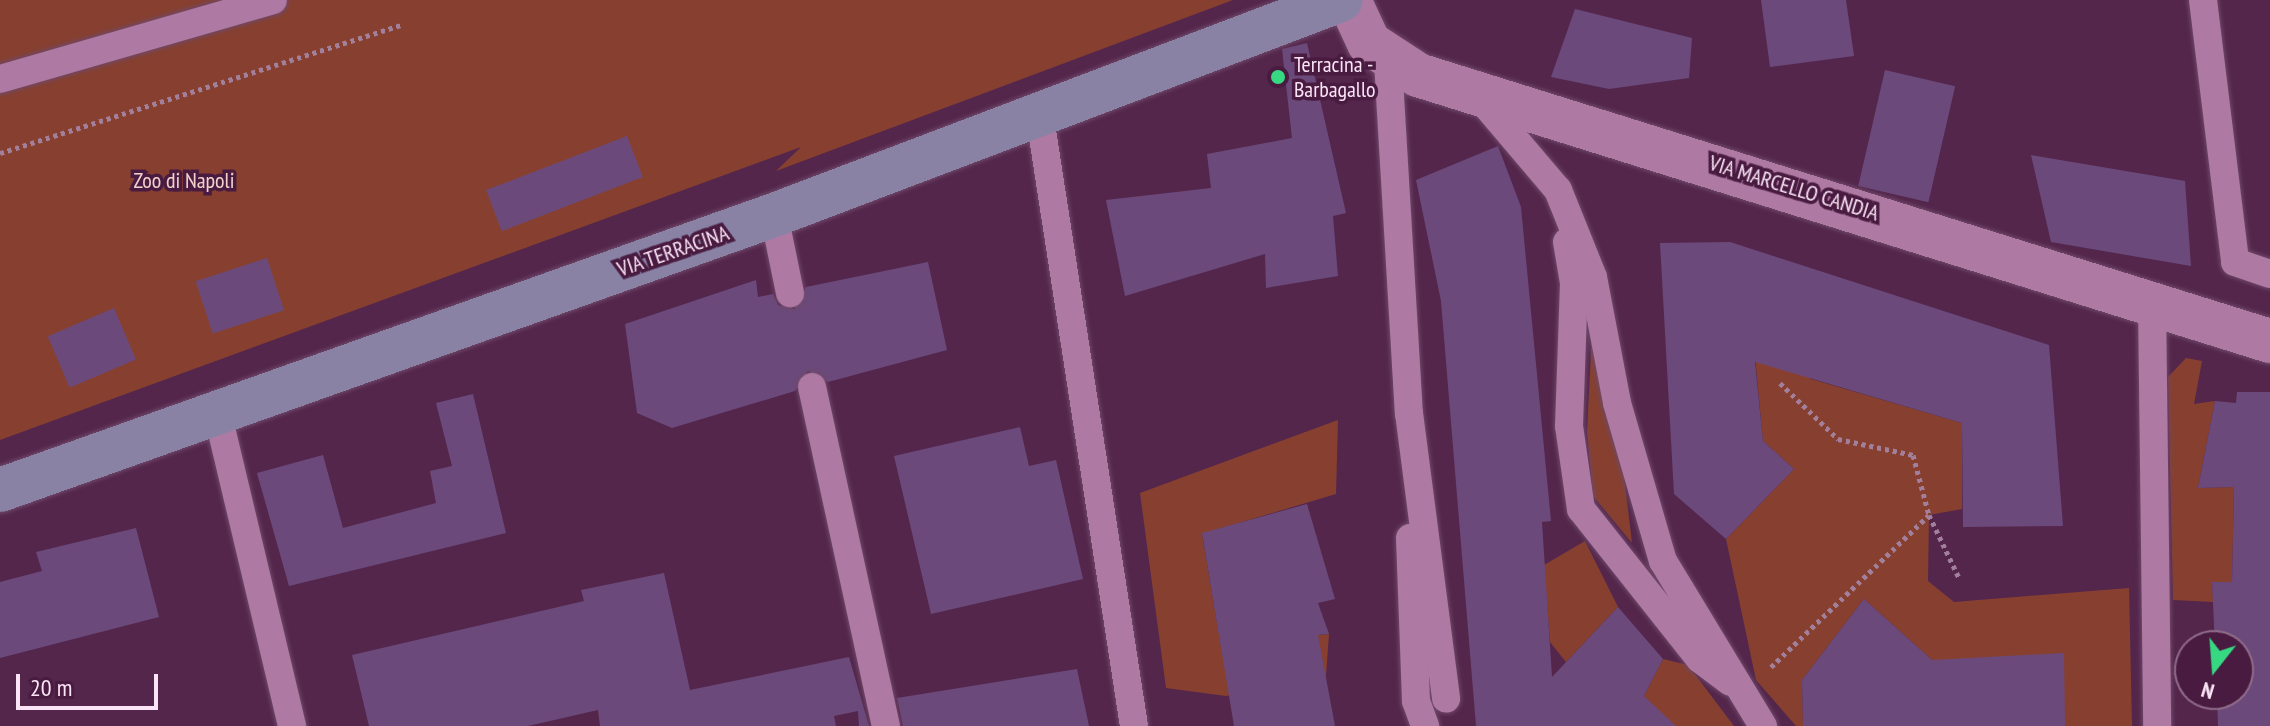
<!DOCTYPE html>
<html>
<head>
<meta charset="utf-8">
<style>
  body { margin:0 }
  #map { position:relative; width:2270px; height:726px; overflow:hidden; background:#54264c; font-family:"PT Sans Narrow",sans-serif }
  div>[style] { position:absolute }
  .green>* { inset:0; background:#874030 }
  .building>* { inset:0; background:#6b4a7b; transform-origin:0 0 }
  .path>* { height:5px; margin-top:-2.5px; transform-origin:0; background:repeating-linear-gradient(90deg,#a27f9b 0 4px,transparent 0 8px) }
  .roads { filter:drop-shadow(0 0 2px #6f4869) drop-shadow(0 0 2px #6f4869) }
  .lane>* { height:28px; margin:-14px; padding:0 14px; transform-origin:14px; border-radius:14px; background:#ae79a3 }
  .street>* { height:44px; margin:-22px; padding:0 22px; transform-origin:22px; border-radius:22px; background:#ae79a3 }
  .secondary>* { height:44px; margin:-22px; padding:0 22px; transform-origin:22px; border-radius:22px; background:#8982a5 }
  .dots>* { width:22px; height:22px; translate:-50% -50%; box-sizing:border-box; border:4px solid #491b41; border-radius:50% }
  span { translate:-50% -50%; white-space:nowrap; text-align:center; line-height:1.15; -webkit-text-stroke:7px #491b41; paint-order:stroke }
  .poi-label { font-size:22px; color:#fbe4f6 }
  .left { translate:0 -50%; text-align:left }
  .park-label { font-size:22px; color:#f1d3cb }
  .street-label { font-size:22px; color:#fbe4f6 }
  .north { position:absolute; left:2174px; top:630px; width:80px; height:80px; box-sizing:border-box; background:#491b41; border:2px solid #906b89; border-radius:50%; rotate:197deg; font-size:22px; font-weight:700; line-height:32px; text-align:center; color:#fbe4f6 }
  .north::after { content:''; display:block; margin:auto; width:28px; height:36px; background:#36d881; clip-path:polygon(50% 0,100% 100%,50% 72%,0 100%) }
  .scale { position:absolute; left:16px; top:674px; width:142px; height:36px; box-sizing:border-box; border:4px solid #fbe4f6; border-top:0; padding-left:10px; font-size:24px; line-height:28px; white-space:nowrap; color:#fbe4f6; -webkit-text-stroke:6px #491b41; paint-order:stroke }
</style>
</head>
<body>
<div id="map">
  <div class="green">
    <i style="clip-path:polygon(0 0,1233px 0,776px 171px,801px 147px,0 440px)"></i>
    <i style="clip-path:polygon(1592px 332px,1623px 467px,1632px 543px,1593px 496px,1587px 431px)"></i>
    <i style="clip-path:polygon(1754px 346px,1772px 349px,1811px 379px,1962px 423px,1962px 509px,1929px 515px,1928px 581px,1954px 602px,2129px 588px,2132px 726px,2065px 726px,1932px 660px,1864px 599px,1802px 680px,1803px 726px,1796px 726px,1756px 680px,1726px 539px,1794px 469px,1763px 441px)"></i>
    <i style="clip-path:polygon(2186px 358px,2202px 361px,2194px 404px,2215px 401px,2198px 488px,2234px 487px,2232px 582px,2212px 582px,2213px 602px,2173px 600px,2168px 377px)"></i>
    <i style="clip-path:polygon(1338px 420px,1336px 494px,1202px 534px,1221px 646px,1329px 634px,1326px 676px,1226px 696px,1166px 688px,1140px 493px)"></i>
    <i style="clip-path:polygon(1585px 541px,1618px 607px,1566px 662px,1550px 642px,1544px 565px)"></i>
    <i style="clip-path:polygon(1663px 659px,1688px 665px,1734px 726px,1673px 726px,1644px 696px)"></i>
  </div>
  <div class="building">
    <i style="clip-path:polygon(1761px 0,1846px 0,1854px 56px,1770px 67px)"></i>
    <i style="clip-path:polygon(1575px 9px,1692px 38px,1689px 78px,1609px 89px,1551px 77px)"></i>
    <i style="clip-path:polygon(1307px 43px,1346px 213px,1333px 216px,1338px 276px,1266px 288px,1265px 254px,1125px 296px,1106px 200px,1211px 188px,1207px 154px,1292px 138px,1282px 49px)"></i>
    <i style="left:1885px;top:70px;width:72px;height:119px;rotate:13deg"></i>
    <i style="left:627px;top:136px;width:44px;height:151px;rotate:69deg"></i>
    <i style="clip-path:polygon(1498px 146px,1521px 207px,1551px 521px,1542px 522px,1552px 677px,1618px 607px,1663px 659px,1644px 696px,1676px 726px,1476px 726px,1441px 301px,1416px 180px)"></i>
    <i style="clip-path:polygon(2031px 155px,2185px 181px,2191px 266px,2051px 242px)"></i>
    <i style="clip-path:polygon(1730px 242px,2049px 345px,2063px 526px,1963px 527px,1962px 423px,1755px 362px,1763px 441px,1794px 469px,1726px 539px,1674px 494px,1660px 243px)"></i>
    <i style="left:267px;top:258px;width:55px;height:75px;rotate:72deg"></i>
    <i style="clip-path:polygon(928px 262px,947px 350px,828px 382px,808px 371px,795px 391px,672px 428px,637px 413px,625px 324px,756px 280px,758px 297px,773px 294px,778px 305px,794px 309px,806px 287px)"></i>
    <i style="left:114px;top:308px;width:56px;height:72px;rotate:67deg"></i>
    <i style="clip-path:polygon(2237px 392px,2270px 392px,2270px 726px,2218px 726px,2217px 694px,2238px 694px,2238px 646px,2215px 646px,2212px 582px,2232px 582px,2234px 487px,2198px 488px,2215px 401px,2236px 403px)"></i>
    <i style="clip-path:polygon(473px 394px,506px 533px,289px 586px,257px 473px,323px 455px,343px 528px,436px 503px,430px 471px,452px 466px,436px 403px)"></i>
    <i style="clip-path:polygon(1020px 427px,1029px 466px,1056px 460px,1083px 579px,931px 614px,894px 456px)"></i>
    <i style="clip-path:polygon(1307px 504px,1335px 599px,1318px 603px,1329px 634px,1318px 635px,1335px 726px,1234px 726px,1202px 533px)"></i>
    <i style="clip-path:polygon(136px 528px,159px 617px,0 658px,0 582px,42px 571px,36px 552px)"></i>
    <i style="clip-path:polygon(664px 573px,690px 690px,849px 657px,869px 726px,859px 726px,858px 711px,834px 716px,836px 726px,600px 726px,598px 710px,528px 726px,369px 726px,352px 655px,584px 601px,581px 590px)"></i>
    <i style="clip-path:polygon(1864px 599px,1932px 660px,2064px 653px,2065px 726px,1803px 726px,1802px 680px)"></i>
    <i style="clip-path:polygon(1077px 669px,1089px 726px,903px 726px,897px 698px)"></i>
  </div>
  <div class="path">
    <i style="left:0;top:153px;width:422px;rotate:-17.7deg"></i>
    <i style="left:1780px;top:383px;width:81px;rotate:44deg"></i>
    <i style="left:1838px;top:439px;width:77px;rotate:12deg"></i>
    <i style="left:1913px;top:455px;width:62px;rotate:75.1deg"></i>
    <i style="left:1929px;top:515px;width:70px;rotate:64.5deg"></i>
    <i style="left:1771px;top:667px;width:219px;rotate:-43.9deg"></i>
  </div>
  <div class="roads">
    <div class="lane">
      <i style="left:2203px;top:0;width:264px;rotate:83deg"></i>
      <i style="left:2235px;top:262px;width:37px;rotate:19deg"></i>
      <i style="left:1388px;top:62px;width:352px;rotate:86.6deg"></i>
      <i style="left:1409px;top:413px;width:288px;rotate:82.6deg"></i>
      <i style="left:0;top:79px;width:284px;rotate:-16.1deg"></i>
      <i style="left:1479px;top:97px;width:122px;rotate:49.7deg"></i>
      <i style="left:1558px;top:190px;width:94px;rotate:68.1deg"></i>
      <i style="left:1593px;top:277px;width:128px;rotate:79.2deg"></i>
      <i style="left:1617px;top:403px;width:165px;rotate:73.8deg"></i>
      <i style="left:1663px;top:561px;width:193px;rotate:58.8deg"></i>
      <i style="left:1039px;top:111px;width:622px;rotate:81.22deg"></i>
      <i style="left:774px;top:215px;width:80px;rotate:78.4deg"></i>
      <i style="left:1567px;top:242px;width:42px;rotate:80.3deg"></i>
      <i style="left:1574px;top:283px;width:143px;rotate:92deg"></i>
      <i style="left:1569px;top:426px;width:84px;rotate:81.8deg"></i>
      <i style="left:1581px;top:509px;width:191px;rotate:51.6deg"></i>
      <i style="left:1700px;top:659px;width:38px;rotate:37deg"></i>
      <i style="left:2152px;top:301px;width:425px;rotate:89.3deg"></i>
      <i style="left:812px;top:387px;width:347px;rotate:77.7deg"></i>
      <i style="left:217px;top:411px;width:324px;rotate:76.6deg"></i>
      <i style="left:1410px;top:538px;width:163px;rotate:87.9deg"></i>
      <i style="left:1416px;top:701px;width:27px;rotate:70deg"></i>
    </div>
    <div class="street">
      <i style="left:1349px;top:0;width:47px;rotate:65.1deg"></i>
      <i style="left:1369px;top:43px;width:59px;rotate:33.1deg"></i>
      <i style="left:1418px;top:75px;width:893px;rotate:17.34deg"></i>
    </div>
    <div class="secondary">
      <i style="left:0;top:490px;width:821px;rotate:-19.56deg"></i>
      <i style="left:774px;top:215px;width:606px;rotate:-20.77deg"></i>
    </div>
  </div>
  <div class="dots">
    <i style="left:1278px;top:77px;background:#36d881"></i>
  </div>
  <div class="poi-label">
    <span class="left" style="left:1294px;top:77px">Terracina -<br>Barbagallo</span>
  </div>
  <div class="park-label">
    <span style="left:184px;top:181px">Zoo di Napoli</span>
  </div>
  <div class="street-label">
    <span style="left:1794px;top:188px;rotate:17deg">VIA MARCELLO CANDIA</span>
    <span style="left:673px;top:251px;rotate:-19deg">VIA TERRACINA</span>
  </div>
  <div class="north">N</div>
  <div class="scale">20 m</div>
</div>
</body>
</html>
